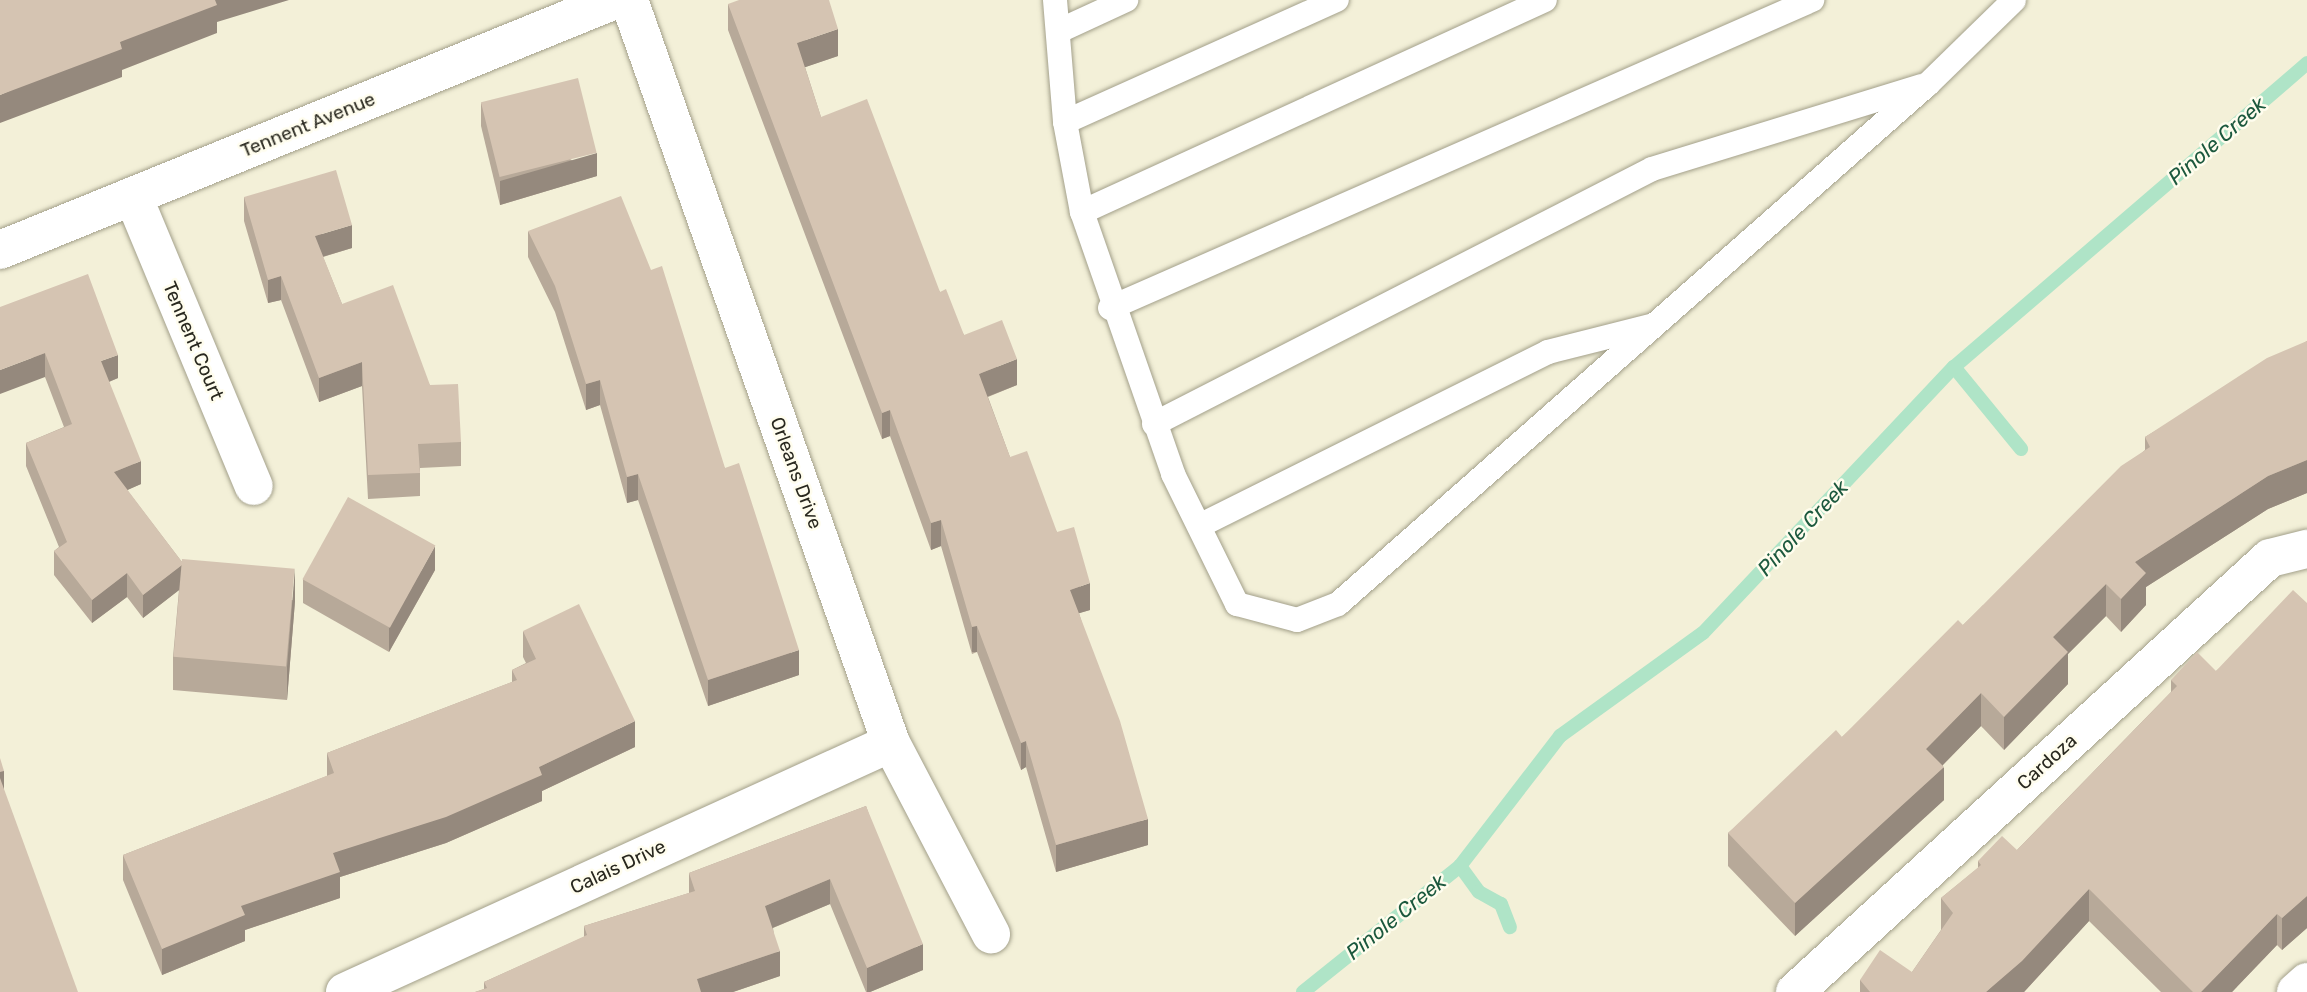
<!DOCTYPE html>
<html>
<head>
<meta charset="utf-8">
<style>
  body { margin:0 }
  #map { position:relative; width:2307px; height:992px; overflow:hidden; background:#f3f0d8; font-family:Rubik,sans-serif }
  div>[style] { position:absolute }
  .stream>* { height:14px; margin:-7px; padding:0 7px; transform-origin:7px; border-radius:7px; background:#afe4c7 }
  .roads { filter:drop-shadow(0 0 2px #a3a08a) drop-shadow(0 0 2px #a3a08a) }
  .lane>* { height:24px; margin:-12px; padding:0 12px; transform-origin:12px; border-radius:12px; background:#fff }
  .street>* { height:38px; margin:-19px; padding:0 19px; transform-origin:19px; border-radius:19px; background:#fff }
  .secondary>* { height:38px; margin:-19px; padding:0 19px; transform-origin:19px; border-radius:19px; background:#fff }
  .wall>* { inset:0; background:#b7a999 }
  .shaded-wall>* { inset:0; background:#95897d; transform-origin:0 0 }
  .building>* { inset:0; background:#d5c4b2; transform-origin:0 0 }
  span { translate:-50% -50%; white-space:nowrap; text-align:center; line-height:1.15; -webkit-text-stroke:5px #fffdee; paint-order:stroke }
  .street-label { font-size:19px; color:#29281f }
  .water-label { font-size:21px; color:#1c593e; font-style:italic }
</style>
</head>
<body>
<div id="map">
  <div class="stream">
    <i style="left:1954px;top:367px;width:106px;rotate:50.7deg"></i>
    <i style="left:1460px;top:866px;width:32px;rotate:54deg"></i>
    <i style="left:1479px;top:892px;width:25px;rotate:29deg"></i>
    <i style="left:1501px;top:904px;width:25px;rotate:69deg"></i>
    <i style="left:1303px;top:992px;width:201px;rotate:-38.7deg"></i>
    <i style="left:1460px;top:866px;width:164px;rotate:-52.4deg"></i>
    <i style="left:1560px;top:736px;width:176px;rotate:-35.8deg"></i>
    <i style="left:1703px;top:633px;width:366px;rotate:-46.7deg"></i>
    <i style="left:1954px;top:367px;width:466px;rotate:-40.7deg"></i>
  </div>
  <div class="roads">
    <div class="lane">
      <i style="left:1055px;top:0;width:122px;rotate:85.3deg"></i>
      <i style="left:1065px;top:122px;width:92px;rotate:79.3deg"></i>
      <i style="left:1082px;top:212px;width:277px;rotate:70.8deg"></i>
      <i style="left:1173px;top:474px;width:145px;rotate:63.8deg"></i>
      <i style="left:1237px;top:604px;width:62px;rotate:14.9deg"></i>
      <i style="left:1297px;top:620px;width:44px;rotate:-21.3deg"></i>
      <i style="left:1338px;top:604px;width:786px;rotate:-41.39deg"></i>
      <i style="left:1928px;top:84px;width:120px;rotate:-44.3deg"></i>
      <i style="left:1061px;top:30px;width:72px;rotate:-24.8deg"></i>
      <i style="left:1065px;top:122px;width:298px;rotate:-24.2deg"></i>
      <i style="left:1082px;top:212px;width:509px;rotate:-24.6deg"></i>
      <i style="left:1110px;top:308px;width:767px;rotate:-23.69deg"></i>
      <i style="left:1154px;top:424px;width:559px;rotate:-27.11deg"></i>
      <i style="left:1652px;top:169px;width:282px;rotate:-17.1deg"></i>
      <i style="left:1199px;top:526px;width:390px;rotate:-26.5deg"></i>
      <i style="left:1548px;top:352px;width:106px;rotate:-14.2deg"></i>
    </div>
    <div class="street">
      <i style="left:629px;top:0;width:788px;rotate:70.58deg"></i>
      <i style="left:891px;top:743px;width:216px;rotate:62.4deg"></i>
      <i style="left:133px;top:196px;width:314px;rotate:67.4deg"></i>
      <i style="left:345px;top:992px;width:600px;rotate:-24.52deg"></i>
      <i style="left:1795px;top:992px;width:643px;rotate:-42.42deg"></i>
      <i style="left:2270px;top:558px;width:38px;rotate:-14deg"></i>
      <i style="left:2296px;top:992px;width:15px;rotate:-42deg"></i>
    </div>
    <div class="secondary">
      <i style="left:0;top:250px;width:664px;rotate:-22.12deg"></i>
    </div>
  </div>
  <div class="wall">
    <i style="clip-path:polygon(728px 4px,838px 56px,805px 67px,821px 117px,940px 292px,964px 335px,1017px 385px,988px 397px,1010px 457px,1057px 532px,1090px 610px,1079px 613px,1148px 845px,1056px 872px,1026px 767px,1021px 770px,977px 652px,972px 654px,941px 546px,931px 550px,890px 436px,882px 439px,728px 30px)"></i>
    <i style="clip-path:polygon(481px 103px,597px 176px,500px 205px,481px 126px)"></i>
    <i style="clip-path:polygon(244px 197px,352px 248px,323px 257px,342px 304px,430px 385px,461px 442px,461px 466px,420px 468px,420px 496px,368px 499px,362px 386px,319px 402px,281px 300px,268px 303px,244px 221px)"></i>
    <i style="clip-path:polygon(528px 231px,725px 468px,799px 675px,708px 706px,638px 500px,627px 503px,600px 405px,586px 410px,555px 312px,528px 257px)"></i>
    <i style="clip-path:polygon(0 307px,118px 378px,109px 382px,141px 484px,127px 490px,182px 562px,295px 601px,287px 700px,173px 690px,173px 657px,179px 590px,143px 618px,127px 597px,92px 623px,54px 575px,54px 551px,59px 547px,26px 466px,26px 443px,64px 427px,45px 377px)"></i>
    <i style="clip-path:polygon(2307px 341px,2307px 493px,2268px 509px,2146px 587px,2146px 605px,2121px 632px,2106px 616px,2068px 654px,2068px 684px,2004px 750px,1981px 726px,1943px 765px,1944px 800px,1795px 936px,1728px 866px,1728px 833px,1842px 737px,1963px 625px,2145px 450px,2145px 437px)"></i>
    <i style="clip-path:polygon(435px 570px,389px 652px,303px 603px,303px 579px)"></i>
    <i style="clip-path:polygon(2307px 603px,2307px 928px,2282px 950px,2277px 945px,2232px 992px,2161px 992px,2089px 921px,2024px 992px,1860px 992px,1860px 980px,1912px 972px,1941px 930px,1941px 898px,1978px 868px,1978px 861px,2017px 850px,2171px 692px,2171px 680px,2216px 671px)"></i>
    <i style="clip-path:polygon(523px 631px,635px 747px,542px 791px,542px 801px,446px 843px,340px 877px,340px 898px,245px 930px,245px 941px,162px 975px,123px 880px,123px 855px,327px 776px,327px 753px,512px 682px,512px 670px,526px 663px,523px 657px)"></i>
    <i style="clip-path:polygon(866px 806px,923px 970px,870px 992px,866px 992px,830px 904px,773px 928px,780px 976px,733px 992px,475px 992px,484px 989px,484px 982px,584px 937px,584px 926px,689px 893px,689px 873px)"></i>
  </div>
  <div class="shaded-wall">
    <i style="clip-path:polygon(213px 0,289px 0,217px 22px,217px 33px,122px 70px,122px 77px,0 123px,0 95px)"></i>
    <i style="clip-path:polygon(838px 29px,838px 56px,797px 70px,797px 43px)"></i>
    <i style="clip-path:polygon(597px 153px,597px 176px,500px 205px,500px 181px)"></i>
    <i style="clip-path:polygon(352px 225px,352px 248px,315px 259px,315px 236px)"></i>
    <i style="clip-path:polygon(281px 276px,281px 300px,268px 303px,268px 280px)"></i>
    <i style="clip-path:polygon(45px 353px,45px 377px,0 394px,0 370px)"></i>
    <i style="clip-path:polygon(118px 355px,118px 378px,101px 385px,101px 361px)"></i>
    <i style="clip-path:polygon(1017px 359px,1017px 385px,979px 400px,979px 374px)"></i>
    <i style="clip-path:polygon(362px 362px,362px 386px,319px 402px,319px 378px)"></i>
    <i style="clip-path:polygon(600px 380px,600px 405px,586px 410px,586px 384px)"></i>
    <i style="clip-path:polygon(890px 410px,890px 436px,882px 439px,882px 413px)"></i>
    <i style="clip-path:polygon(2307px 460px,2307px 493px,2268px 509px,2146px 587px,2146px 605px,2121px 632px,2121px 599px,2135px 562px,2268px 476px)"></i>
    <i style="clip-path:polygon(141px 461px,141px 484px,114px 496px,114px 472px)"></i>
    <i style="clip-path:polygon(638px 474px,638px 500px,627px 503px,627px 477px)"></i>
    <i style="clip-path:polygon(941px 520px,941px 546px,931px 550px,931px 523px)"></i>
    <i style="clip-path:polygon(435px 546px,435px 570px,389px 652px,389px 628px)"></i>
    <i style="clip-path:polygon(183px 564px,183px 587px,143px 618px,143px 595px)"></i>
    <i style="clip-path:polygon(295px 568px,295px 601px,287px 700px,287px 667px)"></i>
    <i style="clip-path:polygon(127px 573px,127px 597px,92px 623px,92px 600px)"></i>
    <i style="clip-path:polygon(1090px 583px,1090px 610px,1070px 616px,1070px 590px)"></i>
    <i style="clip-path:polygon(2106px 584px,2106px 616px,2068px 654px,2068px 684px,2004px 750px,2004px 717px,2053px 637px)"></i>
    <i style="left:977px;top:626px;width:26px;height:5px;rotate:90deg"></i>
    <i style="clip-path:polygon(799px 650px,799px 675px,708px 706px,708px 680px)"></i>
    <i style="clip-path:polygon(1981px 693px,1981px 726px,1926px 782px,1926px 749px)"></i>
    <i style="clip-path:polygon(635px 721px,635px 747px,542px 791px,542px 801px,446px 843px,340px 877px,340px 898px,245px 930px,245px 941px,162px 975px,162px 949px,333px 853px,539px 767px)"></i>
    <i style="clip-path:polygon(1026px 741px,1026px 767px,1021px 770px,1021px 743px)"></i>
    <i style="clip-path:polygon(1944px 767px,1944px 800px,1795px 936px,1795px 903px)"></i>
    <i style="left:4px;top:771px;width:23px;height:4px;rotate:90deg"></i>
    <i style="clip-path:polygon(1148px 819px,1148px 845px,1056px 872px,1056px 845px)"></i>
    <i style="clip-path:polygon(830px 879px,830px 904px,765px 931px,765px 906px)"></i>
    <i style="clip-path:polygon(2089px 889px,2089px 921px,2024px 992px,1986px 992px)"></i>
    <i style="clip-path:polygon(2307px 896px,2307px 928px,2282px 950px,2282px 918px)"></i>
    <i style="clip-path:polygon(2277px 914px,2277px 945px,2232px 992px,2201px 992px)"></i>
    <i style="clip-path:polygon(923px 944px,923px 970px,870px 992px,867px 992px,867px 968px)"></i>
    <i style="clip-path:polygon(780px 951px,780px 976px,733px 992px,697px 992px,697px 979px)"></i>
  </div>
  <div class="building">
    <i style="clip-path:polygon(0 0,215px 0,217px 5px,120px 42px,122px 49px,0 95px)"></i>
    <i style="clip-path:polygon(739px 0,829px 0,838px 29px,797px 43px,821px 117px,867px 99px,940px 292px,946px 289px,964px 335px,1002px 320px,1017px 359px,979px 374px,1010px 457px,1027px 451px,1057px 532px,1074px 527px,1090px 583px,1070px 590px,1120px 721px,1148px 819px,1056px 845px,1026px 741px,1021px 743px,977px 626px,972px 627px,941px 520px,931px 523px,890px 410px,882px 413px,728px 4px)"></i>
    <i style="left:578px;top:78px;width:77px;height:100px;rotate:76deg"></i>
    <i style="clip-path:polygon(336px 170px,352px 225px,315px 236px,342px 304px,393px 285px,430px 385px,458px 384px,461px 442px,418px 444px,420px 473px,368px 475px,362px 362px,319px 378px,281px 276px,268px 280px,244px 197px)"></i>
    <i style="clip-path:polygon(621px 196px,651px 270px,662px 266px,725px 468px,739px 463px,799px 650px,708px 680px,638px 474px,627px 477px,600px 380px,586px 384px,555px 286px,528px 231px)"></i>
    <i style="clip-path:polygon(88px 274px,118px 355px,101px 361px,141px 461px,114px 472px,182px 562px,182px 565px,143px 595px,127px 573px,92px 600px,54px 551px,67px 542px,26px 443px,72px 424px,45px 353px,0 370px,0 307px)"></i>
    <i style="clip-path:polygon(2307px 341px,2307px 460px,2268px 476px,2135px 562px,2146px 573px,2121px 599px,2106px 584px,2053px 637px,2068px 652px,2004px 717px,1981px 693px,1926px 749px,1944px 767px,1795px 903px,1728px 833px,1836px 730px,1842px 737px,1958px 620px,1963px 625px,2121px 466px,2150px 447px,2145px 437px,2267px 358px)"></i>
    <i style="left:348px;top:497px;width:100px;height:94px;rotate:29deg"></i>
    <i style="left:182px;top:559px;width:113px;height:98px;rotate:5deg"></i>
    <i style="clip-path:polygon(2293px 590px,2307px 603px,2307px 896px,2282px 918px,2277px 914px,2201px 992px,2193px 992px,2089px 889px,2022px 961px,1986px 992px,1870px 992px,1860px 980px,1880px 950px,1912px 972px,1953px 913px,1941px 898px,1981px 865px,1978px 861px,2002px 836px,2017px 850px,2177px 686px,2171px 680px,2197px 652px,2216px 671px)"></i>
    <i style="clip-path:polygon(579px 604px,635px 721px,539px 767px,542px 775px,446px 817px,333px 853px,340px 872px,241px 906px,245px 915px,162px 949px,123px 855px,334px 773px,327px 753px,517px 680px,512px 670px,536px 659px,523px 631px)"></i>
    <i style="clip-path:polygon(0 758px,4px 771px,0 772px)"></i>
    <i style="clip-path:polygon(0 778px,78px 992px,0 992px)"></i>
    <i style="clip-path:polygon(866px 806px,923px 944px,867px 968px,830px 879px,765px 906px,780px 951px,697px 979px,701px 992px,475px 992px,487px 988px,484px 982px,587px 935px,584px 926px,695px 891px,689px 873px)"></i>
  </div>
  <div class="street-label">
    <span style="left:308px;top:125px;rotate:-22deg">Tennent Avenue</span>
    <span style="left:193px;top:341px;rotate:67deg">Tennent Court</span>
    <span style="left:796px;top:473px;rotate:70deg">Orleans Drive</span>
    <span style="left:2047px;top:762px;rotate:-42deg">Cardoza</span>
    <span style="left:618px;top:867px;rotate:-25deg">Calais Drive</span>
  </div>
  <div class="water-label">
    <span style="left:2217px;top:141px;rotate:-41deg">Pinole Creek</span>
    <span style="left:1803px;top:528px;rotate:-47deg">Pinole Creek</span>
    <span style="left:1396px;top:917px;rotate:-39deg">Pinole Creek</span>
  </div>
</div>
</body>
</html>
